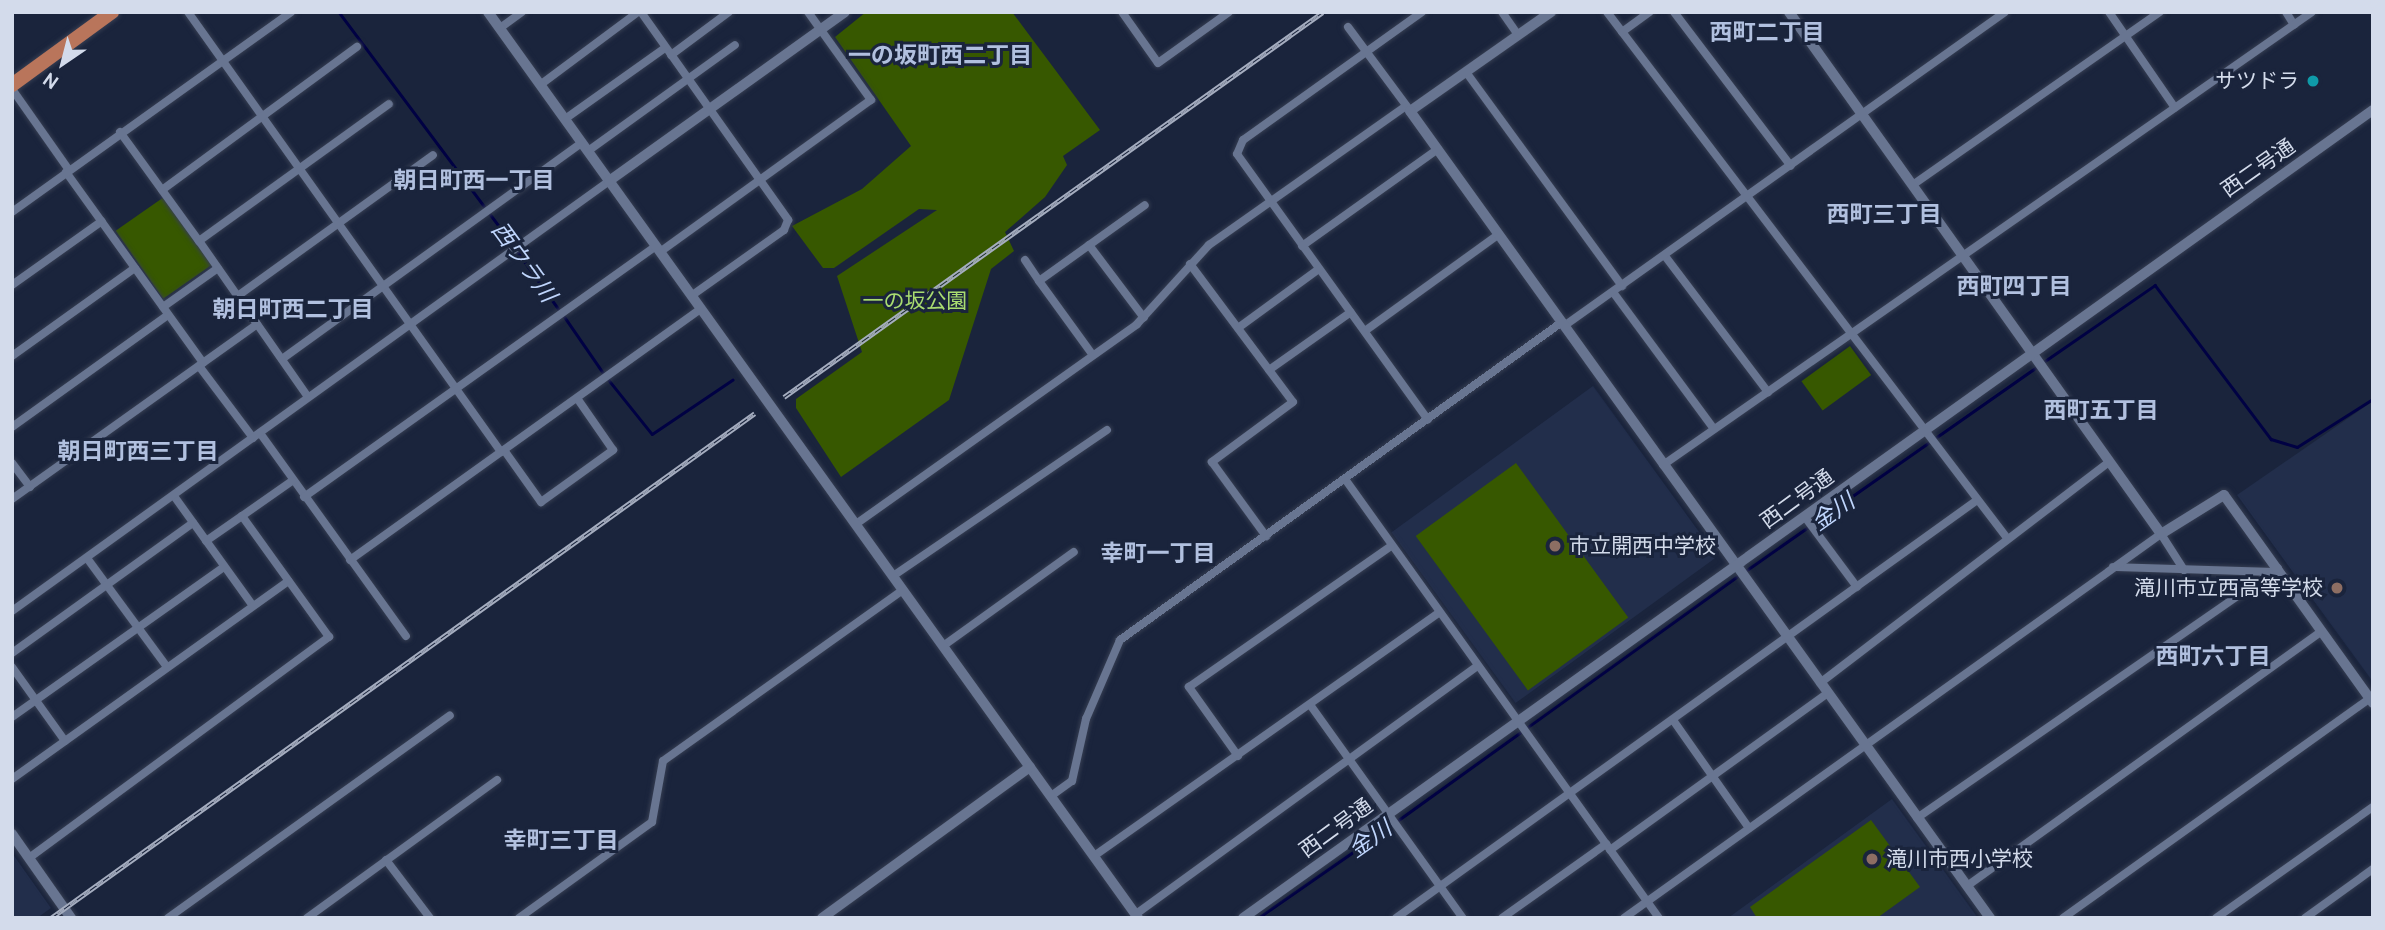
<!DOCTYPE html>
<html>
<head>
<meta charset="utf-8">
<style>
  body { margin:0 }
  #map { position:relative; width:2385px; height:930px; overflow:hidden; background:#1a243c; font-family:Cabin,"Noto Sans JP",sans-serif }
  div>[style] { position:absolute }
  .built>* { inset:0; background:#222e4b; transform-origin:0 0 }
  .green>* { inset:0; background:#375800; transform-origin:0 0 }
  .stream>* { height:2.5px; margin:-1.25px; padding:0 1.25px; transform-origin:1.25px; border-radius:1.25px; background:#000143 }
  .roads { filter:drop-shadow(0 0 2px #363e52) drop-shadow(0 0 2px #363e52) }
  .street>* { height:8px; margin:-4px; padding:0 4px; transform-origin:4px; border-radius:4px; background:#687591 }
  .secondary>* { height:10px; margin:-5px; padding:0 5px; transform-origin:5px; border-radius:5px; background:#687591 }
  .highway>* { height:14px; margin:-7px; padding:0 7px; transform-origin:7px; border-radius:7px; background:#b9755b }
  .rail>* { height:5px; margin-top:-2.5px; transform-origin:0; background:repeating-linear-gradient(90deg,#1a243c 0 8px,#a5adbf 0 16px); box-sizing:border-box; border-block:2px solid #a5adbf }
  .dots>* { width:19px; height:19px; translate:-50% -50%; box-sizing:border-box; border:4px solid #1a243c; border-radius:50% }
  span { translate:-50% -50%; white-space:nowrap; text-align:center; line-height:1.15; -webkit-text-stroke:6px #1a243c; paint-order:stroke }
  .poi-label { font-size:21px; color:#d3dbeb }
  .right { translate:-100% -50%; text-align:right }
  .left { translate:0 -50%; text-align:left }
  .street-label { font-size:21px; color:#d3dbeb }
  .park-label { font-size:21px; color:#a9dc70 }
  .neighbourhood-label { font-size:23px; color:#b1c0df; font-weight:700 }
  .water-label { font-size:23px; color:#bfd5fc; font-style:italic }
  .frame { position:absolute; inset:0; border:14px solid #d3dbeb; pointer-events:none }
  .north { position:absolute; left:28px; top:28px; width:70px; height:70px; -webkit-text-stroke:5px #1a243c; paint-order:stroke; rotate:215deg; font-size:19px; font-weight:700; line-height:28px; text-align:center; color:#d3dbeb }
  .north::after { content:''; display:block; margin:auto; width:24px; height:32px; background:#d3dbeb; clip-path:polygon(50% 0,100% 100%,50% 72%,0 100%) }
</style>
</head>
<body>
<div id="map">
  <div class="built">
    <i style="left:1593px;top:386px;width:211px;height:249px;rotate:54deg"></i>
    <i style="clip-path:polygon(2373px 401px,2373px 682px,2237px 495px)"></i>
    <i style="clip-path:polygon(1892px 799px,1978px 918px,1728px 918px)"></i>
    <i style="clip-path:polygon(12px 853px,51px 908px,37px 918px,12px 918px)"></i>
  </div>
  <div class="green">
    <i style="clip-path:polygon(866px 12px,1012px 12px,1100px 130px,1063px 156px,1067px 165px,1045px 197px,1005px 232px,1014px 251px,991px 269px,949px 400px,841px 477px,796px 408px,796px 399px,862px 352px,837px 276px,937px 210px,919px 209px,834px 268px,823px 268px,792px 226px,862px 189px,911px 146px,835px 37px)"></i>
    <i style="left:164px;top:197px;width:83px;height:59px;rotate:55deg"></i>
    <i style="left:1850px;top:346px;width:36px;height:60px;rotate:54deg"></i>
    <i style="left:1516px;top:463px;width:191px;height:124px;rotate:54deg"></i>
    <i style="clip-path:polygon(1871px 820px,1920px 887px,1877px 918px,1757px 918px,1750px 907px)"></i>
  </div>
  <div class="stream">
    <i style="left:339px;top:12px;width:291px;rotate:53.2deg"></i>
    <i style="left:517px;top:251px;width:74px;rotate:54.4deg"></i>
    <i style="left:564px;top:316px;width:70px;rotate:55.4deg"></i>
    <i style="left:2042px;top:363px;width:137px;rotate:-34.6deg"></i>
    <i style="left:2155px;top:285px;width:193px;rotate:53deg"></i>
    <i style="left:2271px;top:439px;width:27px;rotate:17deg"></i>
    <i style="left:2297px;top:447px;width:90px;rotate:-32.3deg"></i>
    <i style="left:608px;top:379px;width:70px;rotate:51.3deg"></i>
    <i style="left:652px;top:434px;width:97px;rotate:-34deg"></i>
    <i style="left:1744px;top:572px;width:358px;rotate:-35deg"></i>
    <i style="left:1397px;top:821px;width:420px;rotate:-35.7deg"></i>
    <i style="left:1258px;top:918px;width:163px;rotate:-34.8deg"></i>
  </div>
  <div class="roads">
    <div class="street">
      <i style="left:188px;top:12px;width:540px;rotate:54.57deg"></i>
      <i style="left:641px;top:12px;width:255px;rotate:54.7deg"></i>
      <i style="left:788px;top:220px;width:11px;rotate:112deg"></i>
      <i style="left:784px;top:230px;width:114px;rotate:144.6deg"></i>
      <i style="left:1122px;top:12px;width:62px;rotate:54.8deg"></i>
      <i style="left:1158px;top:63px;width:87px;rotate:-35.7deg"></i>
      <i style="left:1422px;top:12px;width:220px;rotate:144.4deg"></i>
      <i style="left:1243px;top:140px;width:15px;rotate:113deg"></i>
      <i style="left:1237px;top:154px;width:327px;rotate:54.3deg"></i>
      <i style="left:1502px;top:12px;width:28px;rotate:55deg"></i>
      <i style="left:1607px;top:12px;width:661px;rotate:52.75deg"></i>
      <i style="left:1674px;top:12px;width:193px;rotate:52.8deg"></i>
      <i style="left:2109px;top:12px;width:116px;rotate:55.5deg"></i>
      <i style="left:2286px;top:12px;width:15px;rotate:58deg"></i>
      <i style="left:1348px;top:27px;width:102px;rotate:53.4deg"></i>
      <i style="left:500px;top:28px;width:27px;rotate:-36deg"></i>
      <i style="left:1622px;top:32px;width:34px;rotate:-36deg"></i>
      <i style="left:671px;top:55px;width:72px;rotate:-36.6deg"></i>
      <i style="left:1466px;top:72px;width:265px;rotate:53.9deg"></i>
      <i style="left:540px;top:85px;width:122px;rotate:-36.7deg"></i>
      <i style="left:12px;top:89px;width:99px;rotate:54.9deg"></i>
      <i style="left:565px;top:119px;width:123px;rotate:-35.4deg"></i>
      <i style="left:120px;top:132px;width:135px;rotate:54.1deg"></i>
      <i style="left:588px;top:151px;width:181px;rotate:-35.8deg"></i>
      <i style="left:66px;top:172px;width:235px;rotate:54.3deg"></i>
      <i style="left:1914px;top:184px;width:300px;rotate:-35deg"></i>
      <i style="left:162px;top:190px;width:242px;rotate:-36.3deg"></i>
      <i style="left:12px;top:212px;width:343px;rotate:-35.6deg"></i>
      <i style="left:1089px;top:245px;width:91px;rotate:53deg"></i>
      <i style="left:1302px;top:246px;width:167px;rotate:-35.5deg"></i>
      <i style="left:660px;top:252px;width:260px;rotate:-35.8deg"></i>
      <i style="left:871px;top:100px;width:108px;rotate:-125.6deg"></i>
      <i style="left:1665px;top:256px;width:171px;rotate:52.9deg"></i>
      <i style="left:1025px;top:260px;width:25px;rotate:56deg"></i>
      <i style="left:1190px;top:264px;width:172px;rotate:53.3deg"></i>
      <i style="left:1293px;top:402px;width:101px;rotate:143.5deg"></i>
      <i style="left:1212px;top:462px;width:92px;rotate:53.9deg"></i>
      <i style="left:12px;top:285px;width:110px;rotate:-35.4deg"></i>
      <i style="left:1613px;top:292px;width:170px;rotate:53.6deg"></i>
      <i style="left:239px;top:295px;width:239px;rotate:-35.8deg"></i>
      <i style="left:163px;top:307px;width:67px;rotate:-35.3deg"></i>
      <i style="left:1564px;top:326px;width:541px;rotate:-35.45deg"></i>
      <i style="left:1238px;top:328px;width:100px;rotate:-36.1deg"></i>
      <i style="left:1365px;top:331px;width:165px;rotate:-35.9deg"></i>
      <i style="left:1092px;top:354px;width:90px;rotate:-126deg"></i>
      <i style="left:1039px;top:281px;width:130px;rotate:-35.6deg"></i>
      <i style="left:12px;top:356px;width:151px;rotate:-35.6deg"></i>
      <i style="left:282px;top:359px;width:370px;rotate:-35.8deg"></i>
      <i style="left:199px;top:366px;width:90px;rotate:53.1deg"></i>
      <i style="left:1269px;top:370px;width:100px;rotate:-35.3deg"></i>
      <i style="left:308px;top:397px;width:190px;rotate:-124.9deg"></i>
      <i style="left:199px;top:241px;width:234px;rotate:-35.8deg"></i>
      <i style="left:12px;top:427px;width:192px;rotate:-35.7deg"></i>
      <i style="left:260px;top:433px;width:250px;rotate:54.3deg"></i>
      <i style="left:504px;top:450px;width:64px;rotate:54.6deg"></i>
      <i style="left:541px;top:502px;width:89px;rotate:-35.8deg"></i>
      <i style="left:613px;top:450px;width:63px;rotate:-124.7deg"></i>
      <i style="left:12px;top:463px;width:30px;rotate:53deg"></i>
      <i style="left:1663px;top:465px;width:791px;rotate:-34.91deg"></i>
      <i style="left:1345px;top:479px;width:540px;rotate:54.43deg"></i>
      <i style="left:174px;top:496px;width:135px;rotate:54.3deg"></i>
      <i style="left:304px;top:497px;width:432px;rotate:-35.5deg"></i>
      <i style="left:12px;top:499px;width:301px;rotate:-35.5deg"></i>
      <i style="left:1805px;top:517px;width:87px;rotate:53.4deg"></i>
      <i style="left:856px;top:524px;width:345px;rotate:-35.4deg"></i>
      <i style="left:1137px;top:324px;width:107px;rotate:-47.7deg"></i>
      <i style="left:1209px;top:245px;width:241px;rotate:-35.2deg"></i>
      <i style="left:206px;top:541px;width:44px;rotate:-34.8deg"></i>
      <i style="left:87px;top:558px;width:135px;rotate:53.7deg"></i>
      <i style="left:350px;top:560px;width:432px;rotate:-35.6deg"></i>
      <i style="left:2113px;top:567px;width:158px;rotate:1.8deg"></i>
      <i style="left:893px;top:576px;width:259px;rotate:-34.3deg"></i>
      <i style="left:12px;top:611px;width:736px;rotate:-35.76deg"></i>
      <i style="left:943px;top:646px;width:161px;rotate:-35.7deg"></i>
      <i style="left:12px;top:653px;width:223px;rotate:-35.7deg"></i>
      <i style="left:12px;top:667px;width:91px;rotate:54.4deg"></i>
      <i style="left:1820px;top:683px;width:364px;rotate:-37.4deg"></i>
      <i style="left:1311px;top:706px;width:261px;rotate:54.4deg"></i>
      <i style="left:12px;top:717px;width:260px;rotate:-35.3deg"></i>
      <i style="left:1673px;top:720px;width:132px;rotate:54.9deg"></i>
      <i style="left:1238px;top:756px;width:85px;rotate:-125.4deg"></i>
      <i style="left:1189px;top:687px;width:246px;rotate:-34.9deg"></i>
      <i style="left:12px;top:779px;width:340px;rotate:-35.6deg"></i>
      <i style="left:1051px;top:796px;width:26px;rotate:-36deg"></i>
      <i style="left:1072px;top:781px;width:64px;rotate:-77.3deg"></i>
      <i style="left:1086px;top:719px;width:86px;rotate:-66.7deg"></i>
      <i style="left:1120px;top:640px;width:545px;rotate:-35.73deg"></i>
      <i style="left:1917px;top:818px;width:439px;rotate:-34.7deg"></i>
      <i style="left:1610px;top:850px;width:269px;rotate:-35.8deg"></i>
      <i style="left:1094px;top:856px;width:422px;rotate:-35.2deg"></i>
      <i style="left:29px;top:858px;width:373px;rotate:-36.4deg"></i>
      <i style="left:329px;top:637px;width:149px;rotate:-125.7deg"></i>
      <i style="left:242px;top:516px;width:61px;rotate:-35deg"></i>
      <i style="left:386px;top:860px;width:73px;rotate:52.8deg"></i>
      <i style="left:1967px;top:886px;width:437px;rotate:-35.7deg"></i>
      <i style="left:1136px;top:914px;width:422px;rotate:-36deg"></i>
      <i style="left:168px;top:918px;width:347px;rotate:-35.7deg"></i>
      <i style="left:307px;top:918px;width:235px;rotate:-36deg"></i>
      <i style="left:519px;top:918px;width:164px;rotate:-35.8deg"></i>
      <i style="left:652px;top:822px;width:62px;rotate:-79.8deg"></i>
      <i style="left:663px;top:761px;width:295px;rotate:-35.5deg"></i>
      <i style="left:1396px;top:918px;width:716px;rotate:-35.73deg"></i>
      <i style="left:1502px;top:918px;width:128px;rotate:-35.4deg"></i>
      <i style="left:1624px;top:918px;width:660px;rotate:-35.57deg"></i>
      <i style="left:2161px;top:534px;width:43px;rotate:57.4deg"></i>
      <i style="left:2063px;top:918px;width:381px;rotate:-35.6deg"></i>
      <i style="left:2216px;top:918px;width:192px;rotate:-35.3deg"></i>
      <i style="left:2305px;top:918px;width:84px;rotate:-35.8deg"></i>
    </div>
    <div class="secondary">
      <i style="left:488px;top:12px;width:1115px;rotate:54.34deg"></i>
      <i style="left:1551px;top:12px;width:172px;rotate:144.9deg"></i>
      <i style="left:1410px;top:111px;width:994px;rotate:54.29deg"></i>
      <i style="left:1789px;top:12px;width:641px;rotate:54.52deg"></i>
      <i style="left:2161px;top:534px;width:74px;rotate:-31.8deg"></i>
      <i style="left:2224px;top:495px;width:256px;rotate:54.4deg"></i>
      <i style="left:609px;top:181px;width:290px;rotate:-35.6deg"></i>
      <i style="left:12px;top:834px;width:103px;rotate:54.9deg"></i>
      <i style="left:822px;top:918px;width:257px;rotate:-36deg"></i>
      <i style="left:1243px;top:918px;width:1389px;rotate:-35.57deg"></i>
    </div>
    <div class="highway">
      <i style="left:12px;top:85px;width:124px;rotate:-36.1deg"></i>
    </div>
  </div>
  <div class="rail">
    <i style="left:784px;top:397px;width:662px;rotate:-35.54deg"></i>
    <i style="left:51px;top:918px;width:866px;rotate:-35.65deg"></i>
  </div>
  <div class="dots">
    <i style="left:2313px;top:81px;background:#0f9aa8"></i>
    <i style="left:1555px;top:546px;background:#8d6e63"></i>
    <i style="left:2337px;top:588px;background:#8d6e63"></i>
    <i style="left:1872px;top:859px;background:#8d6e63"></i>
  </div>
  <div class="poi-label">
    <span class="right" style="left:2299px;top:81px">サツドラ</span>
    <span class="left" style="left:1569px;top:546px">市立開西中学校</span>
    <span class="right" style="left:2323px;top:588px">滝川市立西高等学校</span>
    <span class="left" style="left:1886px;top:859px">滝川市西小学校</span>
  </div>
  <div class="street-label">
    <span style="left:2258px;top:168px;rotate:-35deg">西二号通</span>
    <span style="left:1797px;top:499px;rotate:-36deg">西二号通</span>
    <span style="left:1336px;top:828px;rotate:-36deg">西二号通</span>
  </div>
  <div class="park-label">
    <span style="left:915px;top:301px">一の坂公園</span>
  </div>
  <div class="neighbourhood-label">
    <span style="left:1767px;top:32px">西町二丁目</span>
    <span style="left:940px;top:55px">一の坂町西二丁目</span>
    <span style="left:474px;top:180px">朝日町西一丁目</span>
    <span style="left:1884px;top:214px">西町三丁目</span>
    <span style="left:2014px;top:286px">西町四丁目</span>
    <span style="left:293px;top:309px">朝日町西二丁目</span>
    <span style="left:2101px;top:410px">西町五丁目</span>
    <span style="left:138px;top:451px">朝日町西三丁目</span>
    <span style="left:1158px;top:553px">幸町一丁目</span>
    <span style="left:2213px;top:656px">西町六丁目</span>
    <span style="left:561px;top:840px">幸町三丁目</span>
  </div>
  <div class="water-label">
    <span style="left:524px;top:262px;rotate:54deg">西ウラ川</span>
    <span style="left:1833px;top:512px;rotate:-35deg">金川</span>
    <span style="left:1370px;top:839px;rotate:-35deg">金川</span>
  </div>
  <div class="frame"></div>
  <div class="north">N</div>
</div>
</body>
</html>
